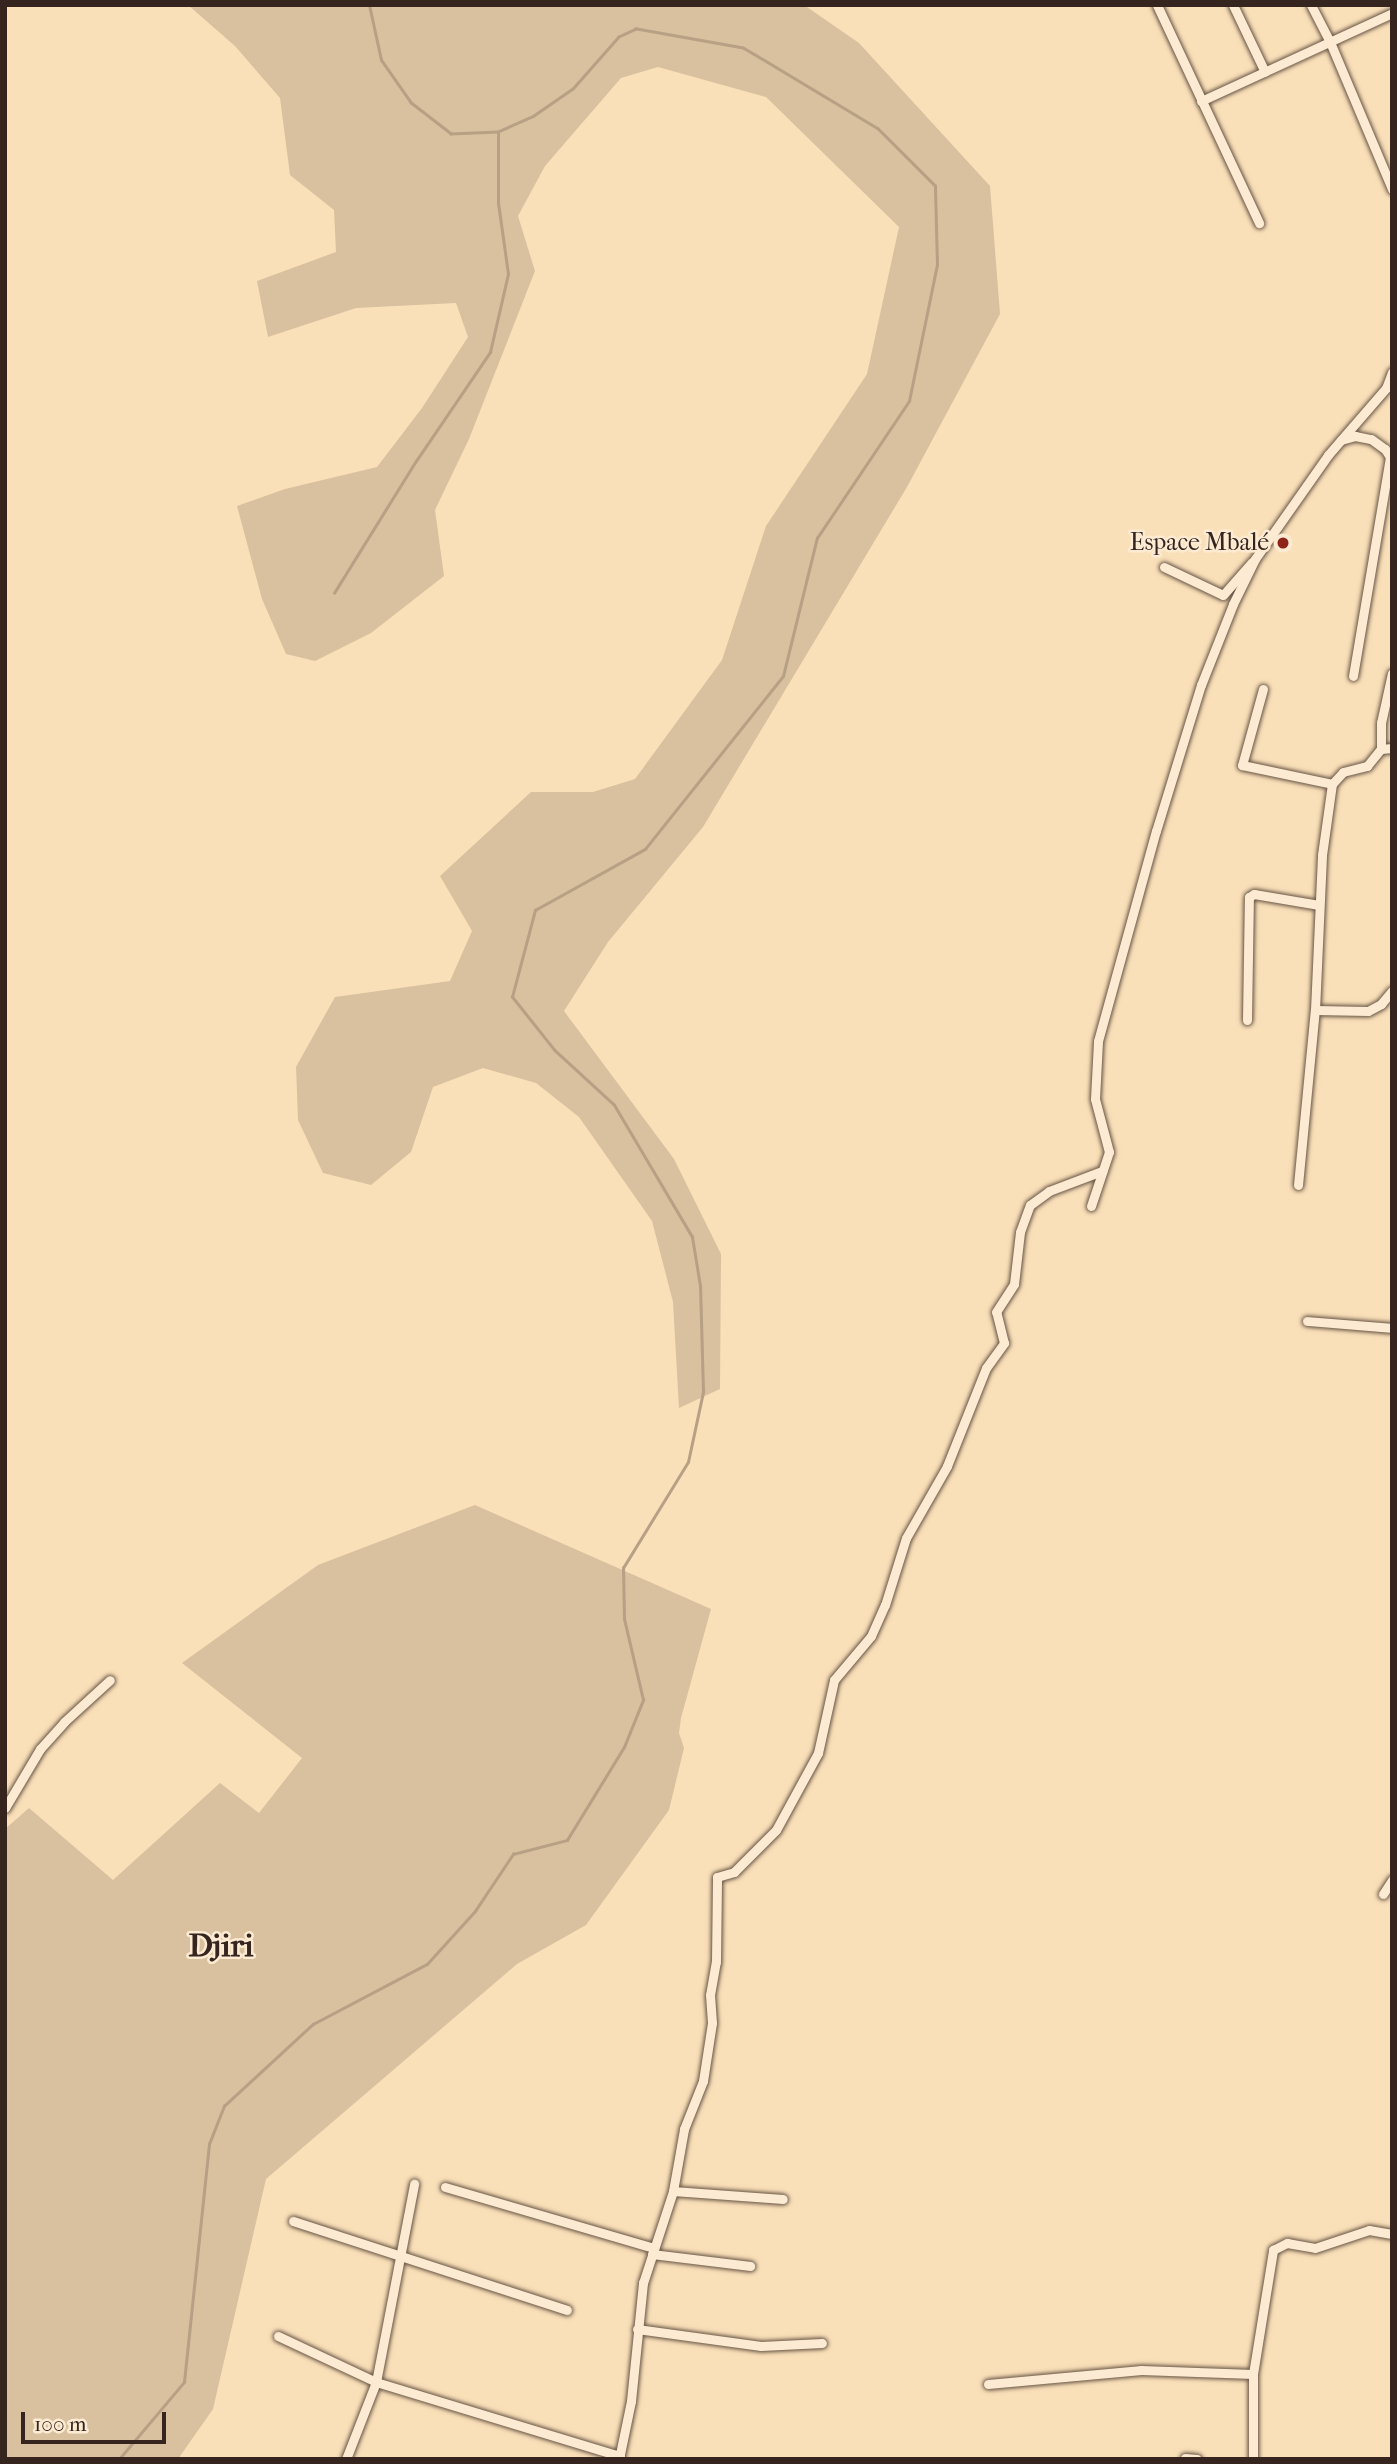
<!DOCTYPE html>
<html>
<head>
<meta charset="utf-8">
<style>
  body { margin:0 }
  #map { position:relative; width:1397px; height:2464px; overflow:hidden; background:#fae0b9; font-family:"IM FELL French Canon",serif }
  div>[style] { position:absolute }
  .green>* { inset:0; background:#d9c09f }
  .stream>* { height:2.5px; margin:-1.25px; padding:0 1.25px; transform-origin:1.25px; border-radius:1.25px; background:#b7a084 }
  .roads { filter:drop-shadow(0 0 2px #675445) drop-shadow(0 0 2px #675445) }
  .minor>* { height:9px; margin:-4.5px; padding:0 4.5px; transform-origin:4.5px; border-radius:4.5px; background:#fcebd2 }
  .dots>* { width:19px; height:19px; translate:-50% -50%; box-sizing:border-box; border:4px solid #fcebd2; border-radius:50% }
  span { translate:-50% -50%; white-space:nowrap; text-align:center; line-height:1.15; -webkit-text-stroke:5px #fcebd2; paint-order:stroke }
  .poi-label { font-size:24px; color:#36251e }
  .right { translate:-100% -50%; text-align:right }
  .district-label { font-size:32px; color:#36251e; font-weight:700 }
  .frame { position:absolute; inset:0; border:7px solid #36251e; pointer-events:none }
  .scale { position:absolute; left:21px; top:2412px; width:145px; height:32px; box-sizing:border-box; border:4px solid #36251e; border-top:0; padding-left:9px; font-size:21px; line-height:24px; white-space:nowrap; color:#36251e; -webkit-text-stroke:5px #fcebd2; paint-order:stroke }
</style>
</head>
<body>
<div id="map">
  <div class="green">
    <i style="clip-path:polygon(188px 5px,804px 5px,859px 43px,990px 186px,1000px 314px,907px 487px,703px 827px,608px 942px,564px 1011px,674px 1159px,721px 1254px,720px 1389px,679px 1408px,673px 1302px,652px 1221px,579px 1117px,536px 1083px,483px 1068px,433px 1087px,411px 1152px,371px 1185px,323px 1173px,298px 1120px,296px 1067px,335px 997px,450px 981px,472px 931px,440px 876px,531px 792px,593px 792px,635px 779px,722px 660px,766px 526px,867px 374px,899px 227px,766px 97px,658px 67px,621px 78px,545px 166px,518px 216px,535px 271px,469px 439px,435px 510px,444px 576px,371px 633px,315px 661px,286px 654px,262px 599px,237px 506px,285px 489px,377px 467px,422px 408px,468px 337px,456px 303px,356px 308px,268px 337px,257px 281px,336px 252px,334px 210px,290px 175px,280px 98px,235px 46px)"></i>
    <i style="clip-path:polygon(475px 1505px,711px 1609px,681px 1718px,679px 1733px,684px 1748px,669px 1810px,586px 1925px,517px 1964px,266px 2179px,213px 2409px,178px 2459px,5px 2459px,5px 1829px,29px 1808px,113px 1880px,220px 1783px,259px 1813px,302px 1758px,182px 1663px,318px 1565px)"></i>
  </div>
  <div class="stream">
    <i style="left:334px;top:593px;width:155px;rotate:-58.2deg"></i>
    <i style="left:416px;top:461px;width:132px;rotate:-55.8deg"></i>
    <i style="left:490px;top:352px;width:80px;rotate:-77deg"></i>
    <i style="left:508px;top:274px;width:72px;rotate:-98deg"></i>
    <i style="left:498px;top:203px;width:71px;rotate:-90deg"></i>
    <i style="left:119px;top:2459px;width:101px;rotate:-49.8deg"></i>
    <i style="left:184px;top:2382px;width:239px;rotate:-84deg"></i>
    <i style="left:209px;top:2144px;width:41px;rotate:-68.5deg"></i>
    <i style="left:224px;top:2106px;width:121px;rotate:-42.7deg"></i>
    <i style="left:313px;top:2024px;width:129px;rotate:-27.8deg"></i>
    <i style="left:427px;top:1964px;width:72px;rotate:-47.8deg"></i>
    <i style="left:475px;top:1911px;width:69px;rotate:-56.3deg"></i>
    <i style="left:513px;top:1854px;width:56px;rotate:-14.5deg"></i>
    <i style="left:567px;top:1840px;width:109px;rotate:-58.5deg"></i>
    <i style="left:624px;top:1747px;width:51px;rotate:-68deg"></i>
    <i style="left:643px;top:1700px;width:83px;rotate:-103.2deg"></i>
    <i style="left:624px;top:1619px;width:51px;rotate:-91.1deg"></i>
    <i style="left:623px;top:1568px;width:124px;rotate:-58.5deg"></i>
    <i style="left:688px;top:1462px;width:72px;rotate:-77.9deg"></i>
    <i style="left:703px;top:1392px;width:106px;rotate:-91.6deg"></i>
    <i style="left:700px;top:1286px;width:50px;rotate:-99.3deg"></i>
    <i style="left:692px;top:1237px;width:153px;rotate:-120.6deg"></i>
    <i style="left:614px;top:1105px;width:80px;rotate:-137.5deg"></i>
    <i style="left:555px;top:1051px;width:69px;rotate:-128.5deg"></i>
    <i style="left:512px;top:997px;width:90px;rotate:-75.2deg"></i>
    <i style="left:535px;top:910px;width:126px;rotate:-29deg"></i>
    <i style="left:645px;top:849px;width:221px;rotate:-51.4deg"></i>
    <i style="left:783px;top:676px;width:142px;rotate:-76.2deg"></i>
    <i style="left:817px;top:538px;width:165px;rotate:-56.1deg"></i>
    <i style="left:909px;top:401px;width:139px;rotate:-78.4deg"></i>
    <i style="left:937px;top:265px;width:79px;rotate:-91.5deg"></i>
    <i style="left:935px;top:186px;width:81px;rotate:-135deg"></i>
    <i style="left:878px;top:129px;width:157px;rotate:-149deg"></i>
    <i style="left:743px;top:48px;width:109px;rotate:-169.9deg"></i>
    <i style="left:636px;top:29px;width:19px;rotate:155deg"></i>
    <i style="left:619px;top:37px;width:69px;rotate:131.5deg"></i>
    <i style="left:573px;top:89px;width:47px;rotate:145.3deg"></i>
    <i style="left:534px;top:116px;width:39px;rotate:156deg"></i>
    <i style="left:498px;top:132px;width:47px;rotate:177.6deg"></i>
    <i style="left:451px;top:134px;width:51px;rotate:-142.2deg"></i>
    <i style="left:411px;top:103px;width:52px;rotate:-124.9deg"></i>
    <i style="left:381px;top:60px;width:56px;rotate:-102.3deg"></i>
  </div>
  <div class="roads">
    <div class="minor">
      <i style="left:1157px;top:5px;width:241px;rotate:64.9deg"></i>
      <i style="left:1233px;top:5px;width:74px;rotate:64.5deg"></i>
      <i style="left:1311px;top:5px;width:42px;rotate:62.8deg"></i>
      <i style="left:1330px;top:42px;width:160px;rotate:67.1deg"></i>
      <i style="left:1201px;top:101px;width:210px;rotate:-24.7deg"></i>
      <i style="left:1341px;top:440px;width:15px;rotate:-16deg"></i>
      <i style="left:1355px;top:436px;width:16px;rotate:11deg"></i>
      <i style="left:1371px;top:439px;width:17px;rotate:36deg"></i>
      <i style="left:1385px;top:449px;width:9px;rotate:58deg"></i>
      <i style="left:1390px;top:457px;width:222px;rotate:99.6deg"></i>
      <i style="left:1164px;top:567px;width:65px;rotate:25.4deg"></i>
      <i style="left:1223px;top:595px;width:44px;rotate:-48.7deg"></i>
      <i style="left:1263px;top:689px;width:79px;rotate:105.4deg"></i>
      <i style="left:1242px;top:765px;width:92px;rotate:11.9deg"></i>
      <i style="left:1381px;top:749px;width:26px;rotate:-90deg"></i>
      <i style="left:1381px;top:723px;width:51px;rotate:-77.6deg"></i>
      <i style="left:1315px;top:1010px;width:53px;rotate:1.1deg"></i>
      <i style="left:1368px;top:1011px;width:15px;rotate:-28deg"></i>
      <i style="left:1381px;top:1004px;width:17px;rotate:-50deg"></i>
      <i style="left:1247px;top:1020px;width:123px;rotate:-89.1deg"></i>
      <i style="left:1249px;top:897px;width:6px;rotate:-31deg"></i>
      <i style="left:1254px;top:894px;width:66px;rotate:9.6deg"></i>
      <i style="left:1298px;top:1185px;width:176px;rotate:-84.5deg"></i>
      <i style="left:1315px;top:1010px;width:155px;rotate:-87.4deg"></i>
      <i style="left:1322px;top:855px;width:72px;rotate:-82deg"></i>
      <i style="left:1332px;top:784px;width:16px;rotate:-47deg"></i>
      <i style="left:1343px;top:772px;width:25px;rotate:-14deg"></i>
      <i style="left:1367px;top:766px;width:22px;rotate:-51deg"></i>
      <i style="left:1381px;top:749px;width:11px;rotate:-5deg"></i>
      <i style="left:1091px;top:1206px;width:57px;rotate:-71.6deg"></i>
      <i style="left:1109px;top:1152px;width:55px;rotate:-104.8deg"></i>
      <i style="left:1095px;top:1099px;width:58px;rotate:-87deg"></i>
      <i style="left:1098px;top:1041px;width:218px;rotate:-74.6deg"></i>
      <i style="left:1156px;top:831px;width:153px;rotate:-72.9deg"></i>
      <i style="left:1201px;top:685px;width:87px;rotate:-68.4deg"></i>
      <i style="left:1233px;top:604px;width:50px;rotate:-63.9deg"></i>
      <i style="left:1255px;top:559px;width:127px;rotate:-54.9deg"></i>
      <i style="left:1328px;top:455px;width:89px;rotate:-49.1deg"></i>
      <i style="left:1386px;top:388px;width:17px;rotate:-69deg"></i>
      <i style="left:1307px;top:1321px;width:85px;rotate:4.7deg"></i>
      <i style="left:5px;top:1808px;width:69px;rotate:-59.3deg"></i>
      <i style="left:40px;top:1749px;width:36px;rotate:-48deg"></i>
      <i style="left:64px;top:1722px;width:62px;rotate:-42.4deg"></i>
      <i style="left:1383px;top:1894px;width:17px;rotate:-57deg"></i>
      <i style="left:445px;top:2187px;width:218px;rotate:16.3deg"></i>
      <i style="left:673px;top:2191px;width:110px;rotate:4.2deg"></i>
      <i style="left:293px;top:2221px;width:288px;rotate:18deg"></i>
      <i style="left:652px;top:2254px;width:99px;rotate:7deg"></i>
      <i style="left:637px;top:2329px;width:125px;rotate:7.8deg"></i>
      <i style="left:761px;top:2346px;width:61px;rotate:-2.8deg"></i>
      <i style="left:278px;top:2336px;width:108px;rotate:25.1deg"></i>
      <i style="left:376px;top:2382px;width:255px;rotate:16.9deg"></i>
      <i style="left:988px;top:2384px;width:154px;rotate:-5.2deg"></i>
      <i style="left:1141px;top:2370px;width:112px;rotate:2deg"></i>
      <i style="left:1185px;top:2458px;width:12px;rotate:5deg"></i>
      <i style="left:346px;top:2459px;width:83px;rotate:-68.7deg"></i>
      <i style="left:376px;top:2382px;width:202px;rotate:-79.1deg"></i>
      <i style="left:619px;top:2459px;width:59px;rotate:-78.3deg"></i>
      <i style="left:631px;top:2401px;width:119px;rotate:-84.2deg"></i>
      <i style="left:643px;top:2283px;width:97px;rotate:-71.9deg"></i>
      <i style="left:673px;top:2191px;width:63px;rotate:-79.9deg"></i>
      <i style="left:684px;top:2129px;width:52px;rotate:-68.4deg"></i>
      <i style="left:703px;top:2081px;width:59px;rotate:-81.2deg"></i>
      <i style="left:712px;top:2023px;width:28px;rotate:-94deg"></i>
      <i style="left:710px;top:1995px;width:34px;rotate:-80deg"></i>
      <i style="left:716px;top:1962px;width:85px;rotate:-89.3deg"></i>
      <i style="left:717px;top:1877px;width:18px;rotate:-16deg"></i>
      <i style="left:734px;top:1872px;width:59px;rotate:-45deg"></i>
      <i style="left:776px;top:1830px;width:88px;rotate:-61.4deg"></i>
      <i style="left:818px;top:1753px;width:75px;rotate:-77.6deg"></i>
      <i style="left:834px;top:1680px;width:57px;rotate:-49.9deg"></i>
      <i style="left:871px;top:1636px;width:34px;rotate:-66deg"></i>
      <i style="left:885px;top:1605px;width:70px;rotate:-72.6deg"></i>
      <i style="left:906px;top:1538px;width:83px;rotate:-60.3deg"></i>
      <i style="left:947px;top:1466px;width:105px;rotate:-68.3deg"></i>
      <i style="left:986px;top:1368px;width:31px;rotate:-54deg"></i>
      <i style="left:1004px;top:1343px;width:32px;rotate:-104deg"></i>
      <i style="left:996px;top:1312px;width:33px;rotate:-57deg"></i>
      <i style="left:1014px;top:1284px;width:52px;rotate:-83.4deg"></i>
      <i style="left:1020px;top:1232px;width:29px;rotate:-70deg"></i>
      <i style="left:1030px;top:1205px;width:24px;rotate:-36deg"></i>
      <i style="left:1049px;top:1191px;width:57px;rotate:-20.7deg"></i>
      <i style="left:1253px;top:2459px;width:85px;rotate:-90deg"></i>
      <i style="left:1253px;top:2374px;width:126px;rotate:-80.8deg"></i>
      <i style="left:1273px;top:2250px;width:16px;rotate:-27deg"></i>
      <i style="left:1287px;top:2243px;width:28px;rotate:10deg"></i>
      <i style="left:1315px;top:2248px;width:57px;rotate:-18.4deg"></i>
      <i style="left:1369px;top:2230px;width:23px;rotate:10deg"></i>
    </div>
  </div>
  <div class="dots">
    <i style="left:1283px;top:543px;background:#8f2418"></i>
  </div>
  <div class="poi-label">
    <span class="right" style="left:1269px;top:543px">Espace Mbalé</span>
  </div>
  <div class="district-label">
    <span style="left:221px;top:1946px">Djiri</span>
  </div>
  <div class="frame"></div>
  <div class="scale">100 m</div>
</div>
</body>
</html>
